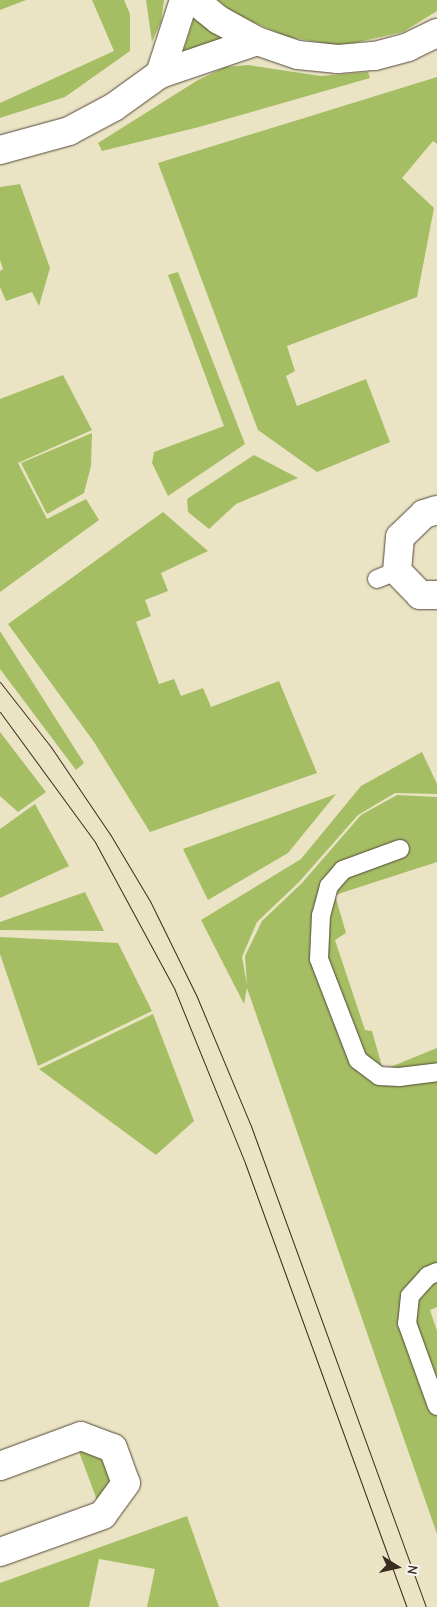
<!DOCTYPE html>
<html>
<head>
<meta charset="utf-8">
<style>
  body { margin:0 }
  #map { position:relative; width:437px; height:1607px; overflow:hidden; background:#eae4c5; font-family:"Comic Neue",sans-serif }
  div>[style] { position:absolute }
  .green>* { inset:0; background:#a5be64 }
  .roads { filter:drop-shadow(0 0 1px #554637) drop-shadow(0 0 1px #554637) }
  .service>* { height:18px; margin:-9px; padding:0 9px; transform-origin:9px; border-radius:9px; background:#fff }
  .minor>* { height:28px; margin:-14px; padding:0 14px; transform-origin:14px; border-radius:14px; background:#fff }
  .tertiary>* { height:28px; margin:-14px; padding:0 14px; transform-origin:14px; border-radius:14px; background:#fff }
  .tram>* { height:1px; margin:-0.5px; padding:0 0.5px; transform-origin:0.5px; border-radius:0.5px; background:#3b2a1e }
  span { translate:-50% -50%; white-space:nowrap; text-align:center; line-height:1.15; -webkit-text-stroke:5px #f6f6f2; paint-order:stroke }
  .north { position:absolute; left:372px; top:1542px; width:50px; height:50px; -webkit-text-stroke:4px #f6f6f2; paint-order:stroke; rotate:100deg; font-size:14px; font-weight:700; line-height:20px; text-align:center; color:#3b2a1e }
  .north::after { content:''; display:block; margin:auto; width:18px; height:22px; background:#3b2a1e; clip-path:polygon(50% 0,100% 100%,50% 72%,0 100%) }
</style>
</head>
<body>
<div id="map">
  <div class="green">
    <i style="clip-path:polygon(0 0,26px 0,0 10px)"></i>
    <i style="clip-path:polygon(92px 0,124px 0,130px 14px,130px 51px,65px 97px,0 118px,0 103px,114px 51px)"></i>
    <i style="clip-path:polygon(146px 0,164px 0,161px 22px,152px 42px)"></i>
    <i style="clip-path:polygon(218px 0,437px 0,437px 11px,403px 32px,341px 46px,288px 37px,236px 15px)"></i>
    <i style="clip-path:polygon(194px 18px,224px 40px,182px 55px)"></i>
    <i style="clip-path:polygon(248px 65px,321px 76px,368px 72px,370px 78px,199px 127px,102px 151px,98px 143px,198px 80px,225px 67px)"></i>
    <i style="clip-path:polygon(437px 77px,437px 144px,433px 141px,402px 178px,434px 208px,417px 297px,287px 346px,295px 371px,286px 376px,297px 406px,366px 379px,390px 442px,317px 472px,258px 430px,158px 163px)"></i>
    <i style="clip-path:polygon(20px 184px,50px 268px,39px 306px,32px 292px,6px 301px,0 287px,0 271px,3px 269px,0 260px,0 187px)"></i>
    <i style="clip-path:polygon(178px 272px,245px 444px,168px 496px,152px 463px,154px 452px,224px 426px,168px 275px)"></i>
    <i style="clip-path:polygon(63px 375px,92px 430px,18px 463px,47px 519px,86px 499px,99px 520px,0 592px,0 399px)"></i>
    <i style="clip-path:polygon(92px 433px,91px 466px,84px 493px,47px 514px,21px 463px)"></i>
    <i style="clip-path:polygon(254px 455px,298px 478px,236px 504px,209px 529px,188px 512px,187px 499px)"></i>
    <i style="clip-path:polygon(163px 512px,208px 551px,161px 573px,168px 591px,145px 600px,151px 616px,136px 622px,159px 684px,174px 679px,181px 696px,203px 688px,211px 707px,279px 681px,317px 773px,150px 832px,94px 742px,8px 624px)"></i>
    <i style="clip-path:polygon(0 631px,84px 763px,76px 770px,0 669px)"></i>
    <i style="clip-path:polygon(0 732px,46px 792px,18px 812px,0 796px)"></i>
    <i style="clip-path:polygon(422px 752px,437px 784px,437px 794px,395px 793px,358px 815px,299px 882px,257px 922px,242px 957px,247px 985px,245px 956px,262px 921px,302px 883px,361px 815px,397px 795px,437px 797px,437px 862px,335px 895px,346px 933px,335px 940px,365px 1030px,372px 1031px,383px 1070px,437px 1048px,437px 1307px,430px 1310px,437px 1331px,437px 1534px,247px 988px,244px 1004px,201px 920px,301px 859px,361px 786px)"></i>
    <i style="clip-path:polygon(336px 794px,288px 853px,208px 900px,183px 849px)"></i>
    <i style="clip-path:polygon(35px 804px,69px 866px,0 898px,0 829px)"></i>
    <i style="clip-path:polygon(85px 892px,104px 931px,0 930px,0 922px)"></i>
    <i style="clip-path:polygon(0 937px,118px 943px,152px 1011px,38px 1066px,0 954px)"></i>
    <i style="clip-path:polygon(153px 1014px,194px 1121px,156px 1155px,39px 1069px)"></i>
    <i style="clip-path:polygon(78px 1449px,98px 1449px,111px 1467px,112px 1488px,98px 1503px)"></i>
    <i style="clip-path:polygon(187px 1516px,219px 1607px,147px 1607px,155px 1569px,99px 1559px,89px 1607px,0 1607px,0 1583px)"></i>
  </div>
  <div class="roads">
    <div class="service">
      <i style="left:377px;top:579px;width:22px;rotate:-22deg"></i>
      <i style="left:400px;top:849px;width:61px;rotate:159.8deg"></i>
      <i style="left:343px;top:870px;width:21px;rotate:131deg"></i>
      <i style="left:329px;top:886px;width:30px;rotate:105deg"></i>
      <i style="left:321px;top:915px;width:44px;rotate:92.6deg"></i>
      <i style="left:319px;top:959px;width:108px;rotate:68.9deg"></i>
      <i style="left:358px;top:1060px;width:26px;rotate:37deg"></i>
      <i style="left:379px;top:1076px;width:20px;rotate:3deg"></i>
      <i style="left:399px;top:1077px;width:38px;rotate:-7deg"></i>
      <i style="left:437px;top:1272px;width:10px;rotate:156deg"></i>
      <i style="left:428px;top:1276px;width:27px;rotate:132deg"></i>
      <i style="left:410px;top:1296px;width:27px;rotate:96deg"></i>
      <i style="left:407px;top:1323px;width:88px;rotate:70.1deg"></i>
    </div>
    <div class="minor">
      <i style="left:160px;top:74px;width:78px;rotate:-72deg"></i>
      <i style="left:0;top:150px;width:72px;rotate:-15.4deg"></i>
      <i style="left:69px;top:131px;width:51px;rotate:-28.1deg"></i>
      <i style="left:114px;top:107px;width:57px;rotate:-35.7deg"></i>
      <i style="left:160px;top:74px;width:102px;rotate:-18.8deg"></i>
      <i style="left:437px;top:510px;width:14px;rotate:163deg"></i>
      <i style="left:424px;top:514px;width:33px;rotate:136deg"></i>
      <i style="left:400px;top:537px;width:34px;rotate:95deg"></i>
      <i style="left:397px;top:571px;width:33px;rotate:46deg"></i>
      <i style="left:420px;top:595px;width:17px"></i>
      <i style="left:0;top:1466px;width:86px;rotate:-20.3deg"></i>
      <i style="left:81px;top:1436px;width:34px;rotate:21deg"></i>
      <i style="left:113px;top:1448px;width:37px;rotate:70deg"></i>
      <i style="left:126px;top:1483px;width:39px;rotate:126deg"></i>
      <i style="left:103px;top:1515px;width:109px;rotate:160.2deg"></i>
    </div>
    <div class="tertiary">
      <i style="left:194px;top:0;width:32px;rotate:39deg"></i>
      <i style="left:219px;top:20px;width:43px;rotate:28.9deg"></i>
      <i style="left:257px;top:41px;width:43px;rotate:18.9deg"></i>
      <i style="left:298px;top:55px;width:40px;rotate:5.7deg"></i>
      <i style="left:338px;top:59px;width:37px;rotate:-5deg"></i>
      <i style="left:375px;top:56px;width:34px;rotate:-15deg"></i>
      <i style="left:408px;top:47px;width:32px;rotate:-26deg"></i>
    </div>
  </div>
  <div class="tram">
    <i style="left:0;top:682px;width:83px;rotate:51.9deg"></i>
    <i style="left:51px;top:747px;width:105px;rotate:55.9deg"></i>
    <i style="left:110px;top:834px;width:78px;rotate:59.2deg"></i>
    <i style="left:150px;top:901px;width:107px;rotate:63.9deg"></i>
    <i style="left:197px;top:997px;width:140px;rotate:67.3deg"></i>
    <i style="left:251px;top:1126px;width:512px;rotate:70.01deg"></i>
    <i style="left:0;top:712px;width:161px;rotate:53.8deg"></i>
    <i style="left:95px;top:842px;width:166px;rotate:61.6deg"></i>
    <i style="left:174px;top:988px;width:189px;rotate:67.9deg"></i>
    <i style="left:245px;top:1163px;width:473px;rotate:70deg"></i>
  </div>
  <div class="north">N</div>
</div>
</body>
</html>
